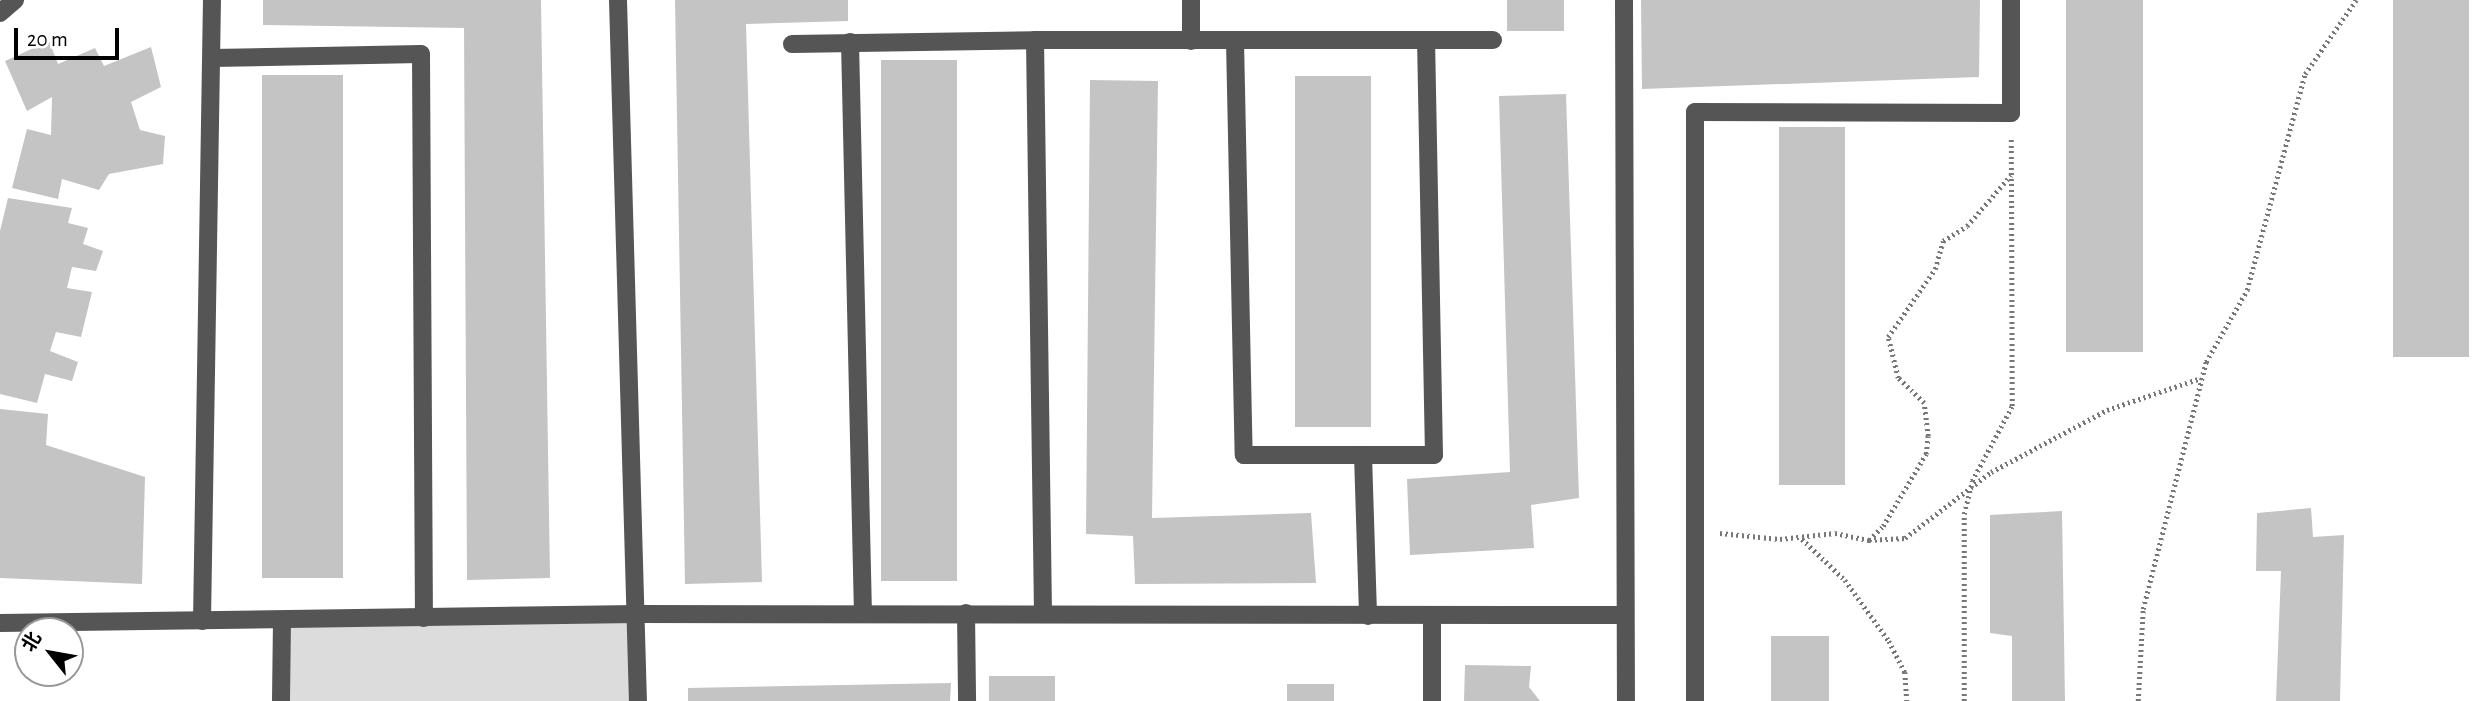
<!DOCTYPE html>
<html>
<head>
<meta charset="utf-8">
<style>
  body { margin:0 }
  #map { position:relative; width:2487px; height:701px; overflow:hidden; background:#fff; font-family:"Alegreya Sans","Noto Sans SC",sans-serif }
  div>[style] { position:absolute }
  .green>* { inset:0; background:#dcdcdc; transform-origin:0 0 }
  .building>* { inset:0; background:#c4c4c4; transform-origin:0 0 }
  .path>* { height:4.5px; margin-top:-2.25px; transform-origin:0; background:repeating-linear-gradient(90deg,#777 0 2px,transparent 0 5.5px) }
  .minor>* { height:18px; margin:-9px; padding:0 9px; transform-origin:9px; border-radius:9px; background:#555 }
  span { translate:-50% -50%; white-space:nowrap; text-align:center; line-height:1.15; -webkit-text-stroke:6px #fff; paint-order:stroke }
  .north { position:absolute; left:14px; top:617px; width:70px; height:70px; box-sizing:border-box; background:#fff; border:2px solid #999; border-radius:50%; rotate:301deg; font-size:19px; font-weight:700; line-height:28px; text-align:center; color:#000 }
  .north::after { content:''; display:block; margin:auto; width:24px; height:32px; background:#000; clip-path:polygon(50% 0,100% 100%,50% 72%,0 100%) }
  .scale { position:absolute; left:14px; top:28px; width:105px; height:32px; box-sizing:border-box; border:4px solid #000; border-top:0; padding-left:9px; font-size:21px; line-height:24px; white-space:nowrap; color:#000; -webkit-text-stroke:5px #fff; paint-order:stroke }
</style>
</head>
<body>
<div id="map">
  <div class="green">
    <i style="left:637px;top:614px;width:87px;height:355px;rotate:89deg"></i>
  </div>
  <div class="building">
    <i style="clip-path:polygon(263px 0,541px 0,550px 578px,467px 580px,464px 28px,263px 25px)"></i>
    <i style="clip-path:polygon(675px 0,848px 0,848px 21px,746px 24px,762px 582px,685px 584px)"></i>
    <i style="left:1507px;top:0;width:57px;height:31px"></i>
    <i style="clip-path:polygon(1641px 0,1980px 0,1979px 77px,1642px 89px)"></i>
    <i style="left:2066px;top:0;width:77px;height:352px"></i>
    <i style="left:2393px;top:0;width:76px;height:357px"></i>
    <i style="clip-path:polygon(49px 41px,58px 64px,95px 48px,104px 66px,151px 47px,161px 87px,131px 102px,140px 130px,165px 136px,163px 164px,109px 174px,99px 190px,62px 179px,58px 199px,12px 188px,27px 129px,51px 135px,52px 97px,27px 111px,5px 61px)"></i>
    <i style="left:881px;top:60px;width:76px;height:521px"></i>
    <i style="left:343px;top:75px;width:503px;height:81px;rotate:90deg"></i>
    <i style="left:1371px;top:76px;width:351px;height:76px;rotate:90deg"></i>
    <i style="clip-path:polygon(1090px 80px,1158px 81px,1152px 518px,1311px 513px,1316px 583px,1135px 584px,1133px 536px,1086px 534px)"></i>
    <i style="clip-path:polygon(1566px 94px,1579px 498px,1531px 505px,1534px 548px,1410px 555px,1407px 479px,1510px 472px,1499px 96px)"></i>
    <i style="left:1845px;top:127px;width:358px;height:66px;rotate:90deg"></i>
    <i style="clip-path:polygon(8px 198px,72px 208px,68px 223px,88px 228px,83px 244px,103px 251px,96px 271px,72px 267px,67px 288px,92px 292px,81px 337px,56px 332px,50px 351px,78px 362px,72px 381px,45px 374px,37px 403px,0 394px,0 231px)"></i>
    <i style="clip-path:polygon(0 409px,48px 414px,46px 445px,145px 477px,142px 584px,0 578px)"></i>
    <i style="clip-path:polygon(2311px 508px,2313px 537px,2344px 535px,2340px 701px,2276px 701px,2281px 571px,2256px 571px,2257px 513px)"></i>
    <i style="clip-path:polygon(2062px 511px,2065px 701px,2012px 701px,2012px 636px,1990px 633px,1990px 515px)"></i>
    <i style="left:1829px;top:636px;width:65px;height:58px;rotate:90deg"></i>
    <i style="clip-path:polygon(1465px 665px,1531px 666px,1529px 687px,1540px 701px,1464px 701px)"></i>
    <i style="left:1055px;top:676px;width:25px;height:66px;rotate:90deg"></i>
    <i style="clip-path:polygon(951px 683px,950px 701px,688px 701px,688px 688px)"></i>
    <i style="left:1334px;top:684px;width:17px;height:47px;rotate:90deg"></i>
  </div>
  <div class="path">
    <i style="left:1720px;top:533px;width:60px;rotate:5.7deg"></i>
    <i style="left:1780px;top:539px;width:55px;rotate:-6.2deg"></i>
    <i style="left:1835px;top:533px;width:35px;rotate:12deg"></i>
    <i style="left:1869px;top:540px;width:20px;rotate:-45deg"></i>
    <i style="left:1883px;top:526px;width:84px;rotate:-59.2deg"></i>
    <i style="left:1926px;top:454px;width:18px;rotate:-84deg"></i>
    <i style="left:1928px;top:436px;width:33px;rotate:-97deg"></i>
    <i style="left:1924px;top:403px;width:36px;rotate:-136deg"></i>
    <i style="left:1898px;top:378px;width:42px;rotate:-103.7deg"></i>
    <i style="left:1888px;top:337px;width:83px;rotate:-55.3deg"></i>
    <i style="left:1935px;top:269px;width:29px;rotate:-74deg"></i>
    <i style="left:1943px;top:241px;width:28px;rotate:-32deg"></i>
    <i style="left:1967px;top:226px;width:67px;rotate:-49.2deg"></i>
    <i style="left:1802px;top:539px;width:59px;rotate:43.6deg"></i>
    <i style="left:1845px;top:580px;width:75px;rotate:54.2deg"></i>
    <i style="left:1889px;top:641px;width:35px;rotate:63deg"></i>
    <i style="left:1905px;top:672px;width:29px;rotate:86deg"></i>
    <i style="left:1869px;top:540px;width:36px;rotate:-3deg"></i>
    <i style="left:1905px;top:538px;width:108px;rotate:-37.5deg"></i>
    <i style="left:1991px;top:472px;width:132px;rotate:-28.1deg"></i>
    <i style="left:2107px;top:410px;width:99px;rotate:-18.8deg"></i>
    <i style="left:1964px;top:701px;width:187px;rotate:-90deg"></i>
    <i style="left:1964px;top:514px;width:34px;rotate:-76deg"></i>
    <i style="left:1972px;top:481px;width:85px;rotate:-61.9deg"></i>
    <i style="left:2012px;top:406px;width:268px;rotate:-90.2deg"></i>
    <i style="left:2138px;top:701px;width:92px;rotate:-86.9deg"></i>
    <i style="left:2143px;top:609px;width:255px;rotate:-75.7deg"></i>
    <i style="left:2206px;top:362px;width:83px;rotate:-60.3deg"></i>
    <i style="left:2247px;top:290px;width:224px;rotate:-75deg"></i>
    <i style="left:2305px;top:74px;width:90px;rotate:-55.4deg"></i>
  </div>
  <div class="minor">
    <i style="left:618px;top:0;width:701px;rotate:88.37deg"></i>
    <i style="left:1624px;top:0;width:701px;rotate:89.84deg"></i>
    <i style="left:0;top:13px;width:20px;rotate:-41deg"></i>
    <i style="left:1035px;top:40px;width:458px"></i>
    <i style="left:1191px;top:41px;width:41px;rotate:-90deg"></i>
    <i style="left:1235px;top:41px;width:414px;rotate:88.8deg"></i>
    <i style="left:1244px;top:455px;width:190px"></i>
    <i style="left:1434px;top:455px;width:415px;rotate:-91.1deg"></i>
    <i style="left:850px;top:42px;width:571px;rotate:88.7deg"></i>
    <i style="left:792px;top:44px;width:243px;rotate:-0.9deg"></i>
    <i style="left:1035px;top:40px;width:574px;rotate:89.2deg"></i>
    <i style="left:212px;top:58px;width:209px;rotate:-1.1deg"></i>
    <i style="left:421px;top:54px;width:564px;rotate:89.7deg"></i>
    <i style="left:1363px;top:455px;width:161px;rotate:88.2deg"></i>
    <i style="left:966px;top:613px;width:88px;rotate:89.3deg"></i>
    <i style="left:1432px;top:616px;width:85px;rotate:90deg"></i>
    <i style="left:202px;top:621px;width:621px;rotate:-89.08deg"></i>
    <i style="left:0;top:623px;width:637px;rotate:-0.81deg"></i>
    <i style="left:637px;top:614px;width:987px;rotate:0.06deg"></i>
    <i style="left:281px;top:701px;width:81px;rotate:-89.3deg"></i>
    <i style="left:1695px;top:701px;width:589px;rotate:-90deg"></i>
    <i style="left:1695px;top:112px;width:316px;rotate:0.2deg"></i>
    <i style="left:2011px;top:113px;width:113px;rotate:-90deg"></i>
  </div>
  <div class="north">北</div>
  <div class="scale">20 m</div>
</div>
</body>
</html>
